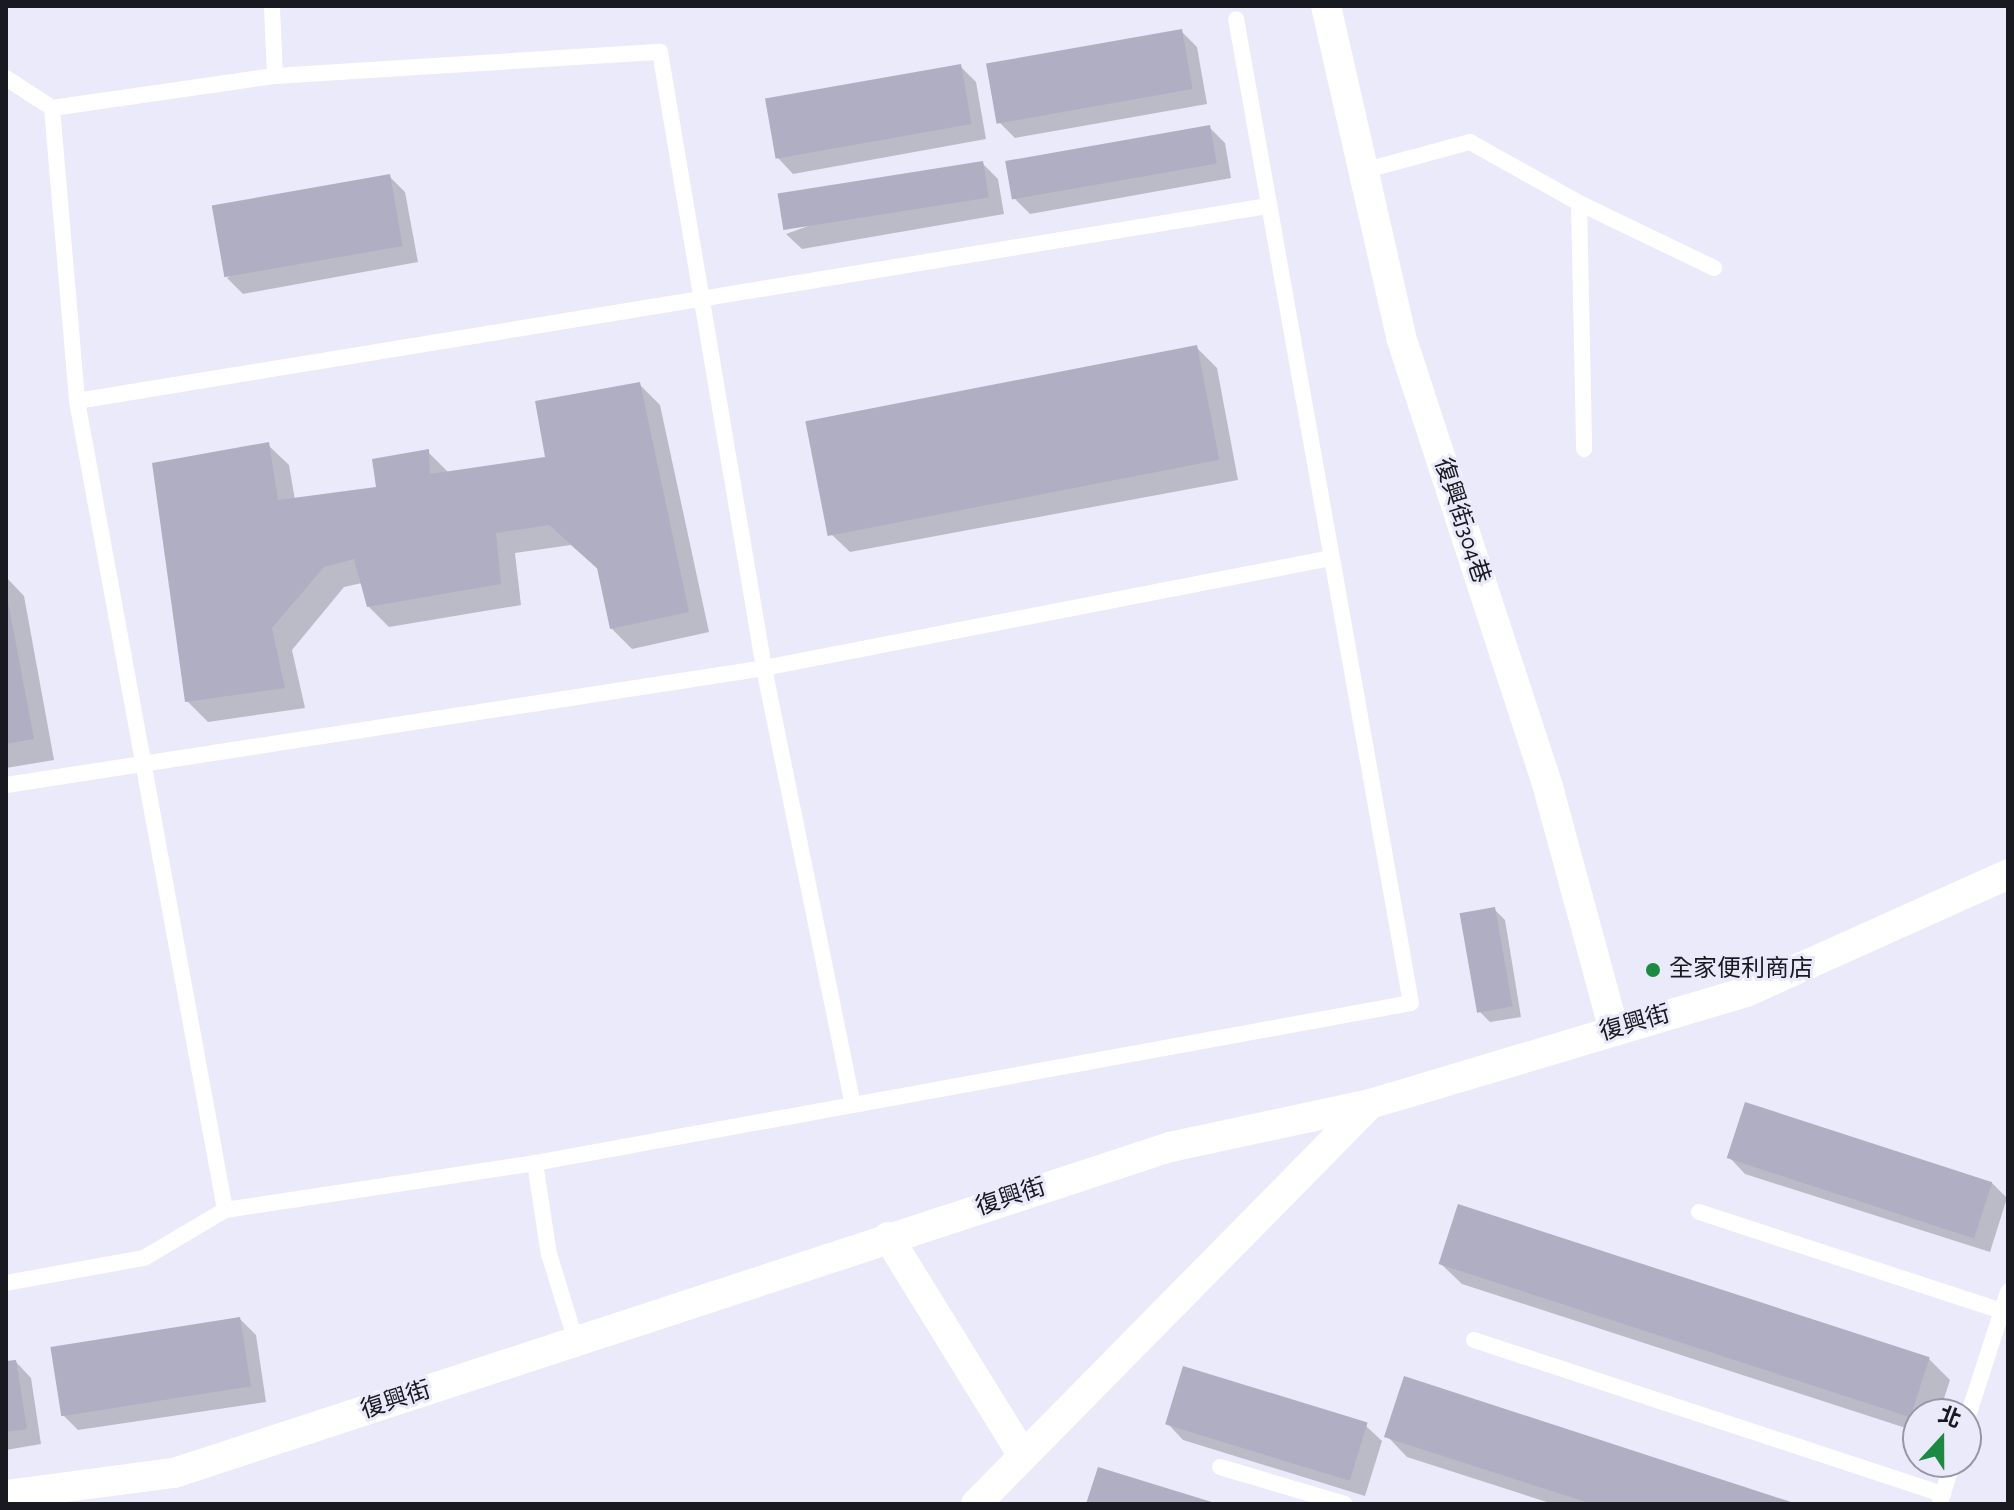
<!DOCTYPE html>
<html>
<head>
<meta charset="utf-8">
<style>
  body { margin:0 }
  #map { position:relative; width:2014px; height:1510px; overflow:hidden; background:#eaeafb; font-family:"Alegreya Sans","Noto Sans TC",sans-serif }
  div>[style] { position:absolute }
  .shadow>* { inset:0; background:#0003 }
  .building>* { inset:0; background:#afaec3; transform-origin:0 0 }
  .lane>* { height:16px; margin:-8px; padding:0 8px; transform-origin:8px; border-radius:8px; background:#fff }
  .street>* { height:30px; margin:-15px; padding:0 15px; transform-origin:15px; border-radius:15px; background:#fff }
  .dots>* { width:22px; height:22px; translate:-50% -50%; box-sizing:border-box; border:4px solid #eaeafb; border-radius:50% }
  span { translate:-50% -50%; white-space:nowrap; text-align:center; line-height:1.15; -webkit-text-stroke:6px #eaeafb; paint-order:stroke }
  .street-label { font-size:24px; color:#191921 }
  .poi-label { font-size:24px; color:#191921 }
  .left { translate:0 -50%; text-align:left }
  .frame { position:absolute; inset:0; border:8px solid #191921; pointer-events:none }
  .north { position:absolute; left:1902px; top:1398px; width:80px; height:80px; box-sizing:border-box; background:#eaeafb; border:2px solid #9696a4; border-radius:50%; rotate:21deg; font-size:22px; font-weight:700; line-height:32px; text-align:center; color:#191921 }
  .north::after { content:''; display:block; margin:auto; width:28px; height:36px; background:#1c8a42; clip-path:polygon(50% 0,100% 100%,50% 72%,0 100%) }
</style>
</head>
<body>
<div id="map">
  <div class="shadow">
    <i style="clip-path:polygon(1181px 31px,1197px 47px,1207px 104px,1015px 138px,999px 122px)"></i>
    <i style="clip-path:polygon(960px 66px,976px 82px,986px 139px,793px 174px,778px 158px)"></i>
    <i style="clip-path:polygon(1209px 127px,1225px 143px,1231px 178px,1030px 214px,1014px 198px)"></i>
    <i style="clip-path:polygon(982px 163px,998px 179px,1004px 214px,802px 249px,786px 234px)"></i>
    <i style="clip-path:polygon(389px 176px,405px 192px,418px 262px,243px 294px,227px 278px)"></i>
    <i style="clip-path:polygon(1196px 347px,1217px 368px,1238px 480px,850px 552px,829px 532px)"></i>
    <i style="clip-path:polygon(639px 384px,660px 405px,709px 632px,632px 649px,611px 628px,599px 570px,571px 545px,515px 553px,521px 605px,389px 627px,368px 606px,362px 583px,344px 587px,292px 650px,305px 708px,208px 722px,187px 701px,268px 445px,289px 465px,295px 500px,378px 489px,428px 452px,450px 474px,547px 459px)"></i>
    <i style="clip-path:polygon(6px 577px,24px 596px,54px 760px,6px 768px)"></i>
    <i style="clip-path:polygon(1494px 909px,1505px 920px,1521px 1017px,1490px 1022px,1480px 1012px)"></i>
    <i style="clip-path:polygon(1730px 1158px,1991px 1182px,2007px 1198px,1990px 1252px,1745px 1174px)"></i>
    <i style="clip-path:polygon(1441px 1264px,1929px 1359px,1950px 1380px,1939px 1414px,1918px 1414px,1918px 1432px,1462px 1284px)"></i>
    <i style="clip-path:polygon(240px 1319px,256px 1335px,266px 1402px,78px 1430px,62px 1414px)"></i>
    <i style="clip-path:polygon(16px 1362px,31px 1378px,41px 1444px,6px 1450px,6px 1363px)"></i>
    <i style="clip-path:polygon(1168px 1424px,1366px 1426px,1382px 1441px,1365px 1496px,1183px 1440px)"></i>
    <i style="clip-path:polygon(1387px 1436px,1789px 1504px,1553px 1504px,1407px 1457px)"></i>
  </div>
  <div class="building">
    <i style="left:1182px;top:29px;width:61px;height:199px;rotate:80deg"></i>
    <i style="left:961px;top:64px;width:61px;height:199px;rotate:80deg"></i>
    <i style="left:1210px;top:125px;width:39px;height:208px;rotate:80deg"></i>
    <i style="left:983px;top:161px;width:37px;height:208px;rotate:81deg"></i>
    <i style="left:390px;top:174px;width:73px;height:181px;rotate:80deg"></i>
    <i style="left:1197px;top:345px;width:117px;height:399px;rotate:79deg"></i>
    <i style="clip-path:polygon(640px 382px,689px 612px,610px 629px,597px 568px,549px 525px,496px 533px,501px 584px,367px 607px,354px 559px,324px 567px,272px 628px,285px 688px,185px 702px,152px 463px,269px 442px,278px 500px,376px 487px,372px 459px,429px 449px,430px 474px,545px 457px,535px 401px)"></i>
    <i style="clip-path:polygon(6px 591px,34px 739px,6px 744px)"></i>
    <i style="left:1495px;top:907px;width:101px;height:36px;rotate:80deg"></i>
    <i style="left:1745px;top:1102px;width:260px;height:59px;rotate:18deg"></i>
    <i style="left:1458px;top:1204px;width:496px;height:63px;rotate:18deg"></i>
    <i style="left:240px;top:1317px;width:70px;height:192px;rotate:81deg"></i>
    <i style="clip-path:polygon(16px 1360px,27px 1429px,6px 1432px,6px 1361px)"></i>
    <i style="left:1183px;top:1366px;width:193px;height:61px;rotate:17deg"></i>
    <i style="clip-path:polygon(1404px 1376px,1794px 1503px,1794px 1504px,1592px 1504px,1384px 1437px)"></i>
    <i style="clip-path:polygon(1098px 1467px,1215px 1503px,1215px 1504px,1086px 1504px)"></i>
  </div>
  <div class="lane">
    <i style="left:275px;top:76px;width:386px;rotate:-3.6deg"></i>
    <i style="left:660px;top:52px;width:625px;rotate:80.42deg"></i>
    <i style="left:764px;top:668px;width:445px;rotate:78.5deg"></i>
    <i style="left:6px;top:78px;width:55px;rotate:33.1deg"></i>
    <i style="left:52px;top:108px;width:225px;rotate:-8.2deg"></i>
    <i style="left:275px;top:76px;width:70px;rotate:-92.5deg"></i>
    <i style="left:52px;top:108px;width:294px;rotate:85.1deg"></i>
    <i style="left:77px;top:401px;width:822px;rotate:79.63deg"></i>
    <i style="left:1363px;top:171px;width:111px;rotate:-15.2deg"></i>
    <i style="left:1470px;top:142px;width:125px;rotate:29.2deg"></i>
    <i style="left:1579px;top:203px;width:246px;rotate:88.8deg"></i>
    <i style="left:1579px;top:203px;width:150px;rotate:25.7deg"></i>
    <i style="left:77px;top:401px;width:1207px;rotate:-9.3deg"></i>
    <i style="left:6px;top:785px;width:767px;rotate:-8.77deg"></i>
    <i style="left:764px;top:668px;width:578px;rotate:-10.98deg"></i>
    <i style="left:535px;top:1163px;width:92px;rotate:81.3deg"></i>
    <i style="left:549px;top:1254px;width:92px;rotate:72.9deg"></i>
    <i style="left:1699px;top:1212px;width:319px;rotate:18.1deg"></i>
    <i style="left:6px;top:1283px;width:140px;rotate:-10.3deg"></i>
    <i style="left:144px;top:1258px;width:94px;rotate:-30.7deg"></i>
    <i style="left:225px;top:1210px;width:314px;rotate:-8.6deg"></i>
    <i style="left:535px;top:1163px;width:890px;rotate:-10.35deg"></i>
    <i style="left:1411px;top:1003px;width:999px;rotate:-100.08deg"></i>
    <i style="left:1474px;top:1340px;width:494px;rotate:18.2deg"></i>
    <i style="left:1966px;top:1422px;width:137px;rotate:-72.1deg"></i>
    <i style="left:1220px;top:1467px;width:130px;rotate:16.5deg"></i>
    <i style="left:1940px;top:1502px;width:42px;rotate:-72deg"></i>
  </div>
  <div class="street">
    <i style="left:1326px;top:6px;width:339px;rotate:77.2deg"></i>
    <i style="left:1401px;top:337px;width:478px;rotate:71.9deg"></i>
    <i style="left:1549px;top:791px;width:249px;rotate:74.8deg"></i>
    <i style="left:888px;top:1237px;width:257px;rotate:58.3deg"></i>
    <i style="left:6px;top:1495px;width:169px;rotate:-7.5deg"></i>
    <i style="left:174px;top:1473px;width:1048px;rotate:-18.12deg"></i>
    <i style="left:1170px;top:1147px;width:205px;rotate:-12.1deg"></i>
    <i style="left:1370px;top:1104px;width:392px;rotate:-16.6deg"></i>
    <i style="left:1746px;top:992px;width:287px;rotate:-24.2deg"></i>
    <i style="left:976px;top:1504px;width:561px;rotate:-45.43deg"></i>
  </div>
  <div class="dots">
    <i style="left:1653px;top:970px;background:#1c8a42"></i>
  </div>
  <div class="street-label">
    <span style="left:1461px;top:521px;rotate:72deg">復興街304巷</span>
    <span style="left:1635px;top:1024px;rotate:-16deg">復興街</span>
    <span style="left:1011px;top:1198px;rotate:-18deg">復興街</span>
    <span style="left:396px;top:1401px;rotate:-18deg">復興街</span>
  </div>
  <div class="poi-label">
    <span class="left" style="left:1669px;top:970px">全家便利商店</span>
  </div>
  <div class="frame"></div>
  <div class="north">北</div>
</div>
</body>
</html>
